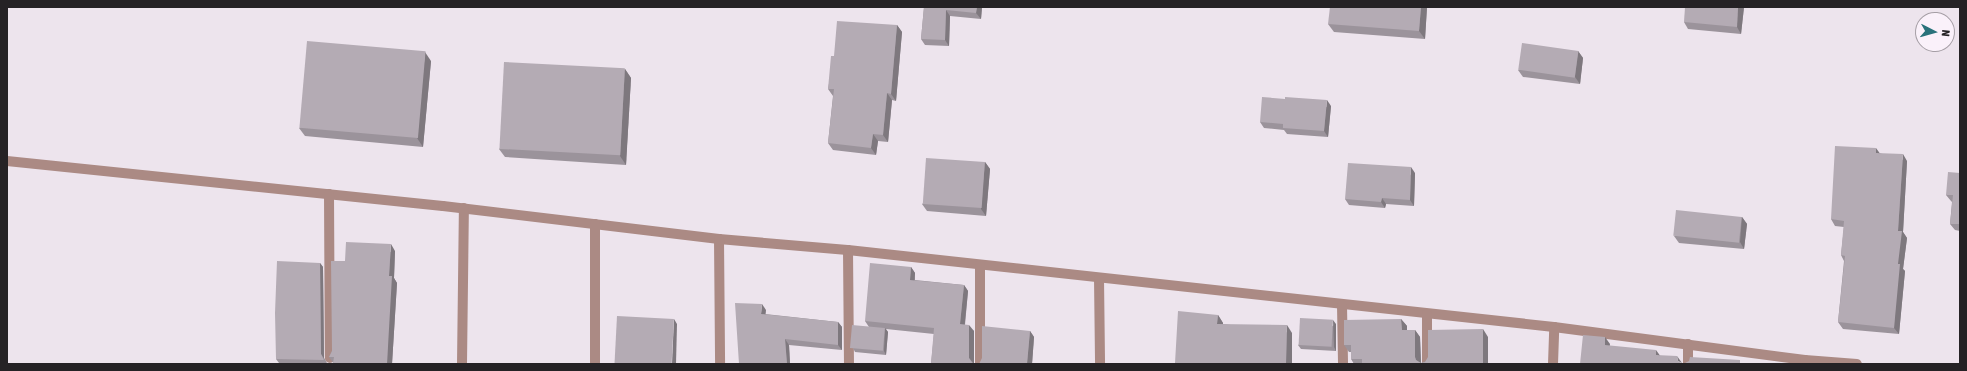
<!DOCTYPE html>
<html>
<head>
<meta charset="utf-8">
<style>
  body { margin:0 }
  #map { position:relative; width:1967px; height:371px; overflow:hidden; background:#ede4ed; font-family:"Asap Condensed",sans-serif }
  div>[style] { position:absolute }
  .minor>* { height:10px; margin:-5px; padding:0 5px; transform-origin:5px; border-radius:5px; background:#ab8a84 }
  .wall>* { inset:0; background:#9b939b }
  .shaded-wall>* { inset:0; background:#7e787e }
  .building>* { inset:0; background:#b4abb4; transform-origin:0 0 }
  span { translate:-50% -50%; white-space:nowrap; text-align:center; line-height:1.15; -webkit-text-stroke:3px #faf1fa; paint-order:stroke }
  .frame { position:absolute; inset:0; border:8px solid #252225; pointer-events:none }
  .north { position:absolute; left:1915px; top:12px; width:40px; height:40px; box-sizing:border-box; background:#faf1fa; border:1px solid #a59ea5; border-radius:50%; rotate:96deg; font-size:11px; font-weight:700; line-height:16px; text-align:center; color:#252225 }
  .north::after { content:''; display:block; margin:auto; width:14px; height:18px; background:#29727b; clip-path:polygon(50% 0,100% 100%,50% 72%,0 100%) }
</style>
</head>
<body>
<div id="map">
  <div class="minor">
    <i style="left:7px;top:161px;width:438px;rotate:5.9deg"></i>
    <i style="left:443px;top:206px;width:278px;rotate:6.8deg"></i>
    <i style="left:719px;top:239px;width:129px;rotate:4.9deg"></i>
    <i style="left:848px;top:250px;width:710px;rotate:6.22deg"></i>
    <i style="left:1554px;top:327px;width:253px;rotate:7.5deg"></i>
    <i style="left:1805px;top:360px;width:52px;rotate:4.4deg"></i>
    <i style="left:329px;top:194px;width:164px;rotate:89.7deg"></i>
    <i style="left:595px;top:224px;width:140px;rotate:90deg"></i>
    <i style="left:719px;top:239px;width:125px;rotate:89.5deg"></i>
    <i style="left:848px;top:250px;width:114px;rotate:89.5deg"></i>
    <i style="left:1099px;top:278px;width:86px;rotate:89.3deg"></i>
    <i style="left:1342px;top:305px;width:59px;rotate:89deg"></i>
    <i style="left:462px;top:364px;width:156px;rotate:-89.3deg"></i>
    <i style="left:980px;top:364px;width:99px;rotate:-90deg"></i>
    <i style="left:1427px;top:364px;width:50px;rotate:-90deg"></i>
    <i style="left:1553px;top:364px;width:37px;rotate:-88deg"></i>
    <i style="left:1688px;top:364px;width:20px;rotate:-90deg"></i>
  </div>
  <div class="wall">
    <i style="clip-path:polygon(924px 7px,982px 7px,981px 19px,950px 16px,949px 46px,925px 45px,921px 39px)"></i>
    <i style="clip-path:polygon(1427px 7px,1425px 39px,1334px 32px,1328px 24px)"></i>
    <i style="clip-path:polygon(1744px 7px,1741px 34px,1688px 29px,1684px 22px)"></i>
    <i style="clip-path:polygon(897px 25px,902px 32px,896px 101px,892px 100px,888px 142px,878px 141px,876px 155px,833px 150px,828px 143px,833px 96px,828px 89px,834px 56px)"></i>
    <i style="clip-path:polygon(1578px 51px,1583px 58px,1580px 84px,1523px 77px,1518px 70px)"></i>
    <i style="clip-path:polygon(431px 61px,423px 147px,305px 136px,299px 128px)"></i>
    <i style="clip-path:polygon(625px 69px,631px 78px,626px 165px,505px 157px,499px 149px)"></i>
    <i style="clip-path:polygon(1331px 106px,1328px 137px,1287px 134px,1284px 130px,1264px 128px,1260px 122px)"></i>
    <i style="clip-path:polygon(1879px 153px,1907px 161px,1903px 232px,1907px 238px,1903px 269px,1905px 271px,1899px 334px,1843px 329px,1838px 322px,1844px 261px,1841px 255px,1844px 227px,1835px 226px,1831px 219px)"></i>
    <i style="clip-path:polygon(985px 162px,990px 169px,986px 216px,927px 211px,922px 204px)"></i>
    <i style="clip-path:polygon(1415px 173px,1414px 206px,1386px 204px,1385px 208px,1349px 205px,1345px 199px)"></i>
    <i style="clip-path:polygon(1960px 173px,1960px 231px,1955px 230px,1950px 224px,1952px 202px,1951px 201px,1946px 195px)"></i>
    <i style="clip-path:polygon(1742px 217px,1747px 224px,1744px 249px,1679px 243px,1674px 236px)"></i>
    <i style="clip-path:polygon(395px 251px,394px 278px,397px 283px,392px 364px,334px 364px,329px 357px,332px 351px,345px 261px)"></i>
    <i style="clip-path:polygon(320px 263px,323px 267px,324px 358px,327px 363px,279px 363px,276px 359px)"></i>
    <i style="clip-path:polygon(911px 267px,915px 273px,915px 280px,964px 285px,968px 291px,965px 325px,974px 331px,974px 364px,979px 364px,1030px 331px,1034px 337px,1032px 364px,931px 364px,934px 334px,886px 329px,888px 332px,886px 355px,855px 352px,853px 348px,869px 327px,865px 321px)"></i>
    <i style="clip-path:polygon(766px 310px,765px 314px,838px 322px,842px 327px,842px 350px,789px 345px,790px 364px,739px 364px)"></i>
    <i style="clip-path:polygon(1218px 315px,1223px 323px,1223px 324px,1292px 333px,1292px 364px,1176px 364px,1175px 363px)"></i>
    <i style="clip-path:polygon(1401px 319px,1407px 326px,1407px 330px,1415px 330px,1420px 337px,1421px 363px,1488px 337px,1488px 364px,1354px 364px,1351px 359px,1351px 352px,1349px 352px,1344px 345px)"></i>
    <i style="clip-path:polygon(1336px 324px,1336px 351px,1301px 349px,1298px 345px)"></i>
  </div>
  <div class="shaded-wall">
    <i style="clip-path:polygon(977px 7px,982px 7px,981px 19px,976px 13px)"></i>
    <i style="clip-path:polygon(1421px 7px,1427px 7px,1425px 39px,1419px 31px)"></i>
    <i style="clip-path:polygon(1738px 7px,1744px 7px,1741px 34px,1737px 27px)"></i>
    <i style="clip-path:polygon(946px 10px,950px 16px,949px 46px,945px 40px)"></i>
    <i style="clip-path:polygon(897px 25px,902px 32px,896px 101px,891px 94px)"></i>
    <i style="clip-path:polygon(1578px 51px,1583px 58px,1580px 84px,1575px 77px)"></i>
    <i style="clip-path:polygon(425px 52px,431px 61px,423px 147px,417px 138px)"></i>
    <i style="clip-path:polygon(625px 69px,631px 78px,626px 165px,620px 156px)"></i>
    <i style="clip-path:polygon(887px 93px,892px 100px,888px 142px,883px 135px)"></i>
    <i style="clip-path:polygon(1327px 100px,1331px 106px,1328px 137px,1324px 131px)"></i>
    <i style="clip-path:polygon(873px 134px,878px 141px,876px 155px,871px 148px)"></i>
    <i style="clip-path:polygon(1876px 148px,1881px 155px,1876px 153px)"></i>
    <i style="clip-path:polygon(1903px 154px,1907px 161px,1903px 232px,1907px 238px,1903px 269px,1905px 271px,1899px 334px,1894px 328px,1898px 264px,1898px 231px)"></i>
    <i style="clip-path:polygon(985px 162px,990px 169px,986px 216px,981px 209px)"></i>
    <i style="clip-path:polygon(1411px 167px,1415px 173px,1414px 206px,1410px 200px)"></i>
    <i style="clip-path:polygon(1382px 198px,1386px 204px,1385px 208px,1381px 202px)"></i>
    <i style="clip-path:polygon(1742px 217px,1747px 224px,1744px 249px,1740px 242px)"></i>
    <i style="clip-path:polygon(391px 244px,395px 251px,394px 278px,397px 283px,392px 364px,387px 364px,389px 276px)"></i>
    <i style="clip-path:polygon(320px 263px,323px 267px,324px 358px,327px 363px,321px 354px)"></i>
    <i style="clip-path:polygon(911px 267px,915px 273px,914px 286px,910px 280px)"></i>
    <i style="clip-path:polygon(964px 285px,968px 291px,964px 331px,960px 324px)"></i>
    <i style="clip-path:polygon(762px 304px,766px 310px,765px 319px,761px 314px)"></i>
    <i style="clip-path:polygon(1218px 315px,1223px 323px,1223px 332px,1217px 324px)"></i>
    <i style="clip-path:polygon(674px 319px,677px 324px,676px 364px,672px 364px)"></i>
    <i style="clip-path:polygon(1401px 319px,1407px 326px,1407px 337px,1402px 330px)"></i>
    <i style="clip-path:polygon(1333px 320px,1336px 324px,1336px 351px,1334px 347px)"></i>
    <i style="clip-path:polygon(838px 322px,842px 327px,842px 350px,838px 345px)"></i>
    <i style="clip-path:polygon(969px 325px,974px 331px,974px 364px,969px 358px)"></i>
    <i style="clip-path:polygon(1287px 325px,1292px 333px,1292px 364px,1286px 364px)"></i>
    <i style="clip-path:polygon(885px 328px,888px 332px,886px 355px,884px 351px)"></i>
    <i style="clip-path:polygon(1483px 329px,1488px 337px,1488px 364px,1483px 364px)"></i>
    <i style="clip-path:polygon(1415px 330px,1420px 337px,1421px 364px,1416px 360px,1415px 357px)"></i>
    <i style="clip-path:polygon(1030px 331px,1034px 337px,1032px 364px,1027px 364px)"></i>
    <i style="clip-path:polygon(1605px 337px,1610px 344px,1609px 352px,1605px 345px)"></i>
    <i style="clip-path:polygon(785px 339px,789px 345px,790px 364px,787px 364px)"></i>
    <i style="clip-path:polygon(1656px 350px,1661px 357px,1656px 355px)"></i>
    <i style="clip-path:polygon(1677px 356px,1682px 363px,1678px 361px)"></i>
  </div>
  <div class="building">
    <i style="clip-path:polygon(924px 7px,977px 7px,976px 13px,946px 10px,945px 40px,921px 39px)"></i>
    <i style="clip-path:polygon(1330px 7px,1421px 7px,1419px 31px,1328px 24px)"></i>
    <i style="clip-path:polygon(1685px 7px,1738px 7px,1737px 27px,1684px 22px)"></i>
    <i style="clip-path:polygon(837px 21px,897px 25px,891px 94px,887px 93px,883px 135px,873px 134px,871px 148px,828px 143px,834px 89px,828px 89px,831px 56px,834px 56px)"></i>
    <i style="left:307px;top:41px;width:119px;height:87px;rotate:5deg"></i>
    <i style="left:1522px;top:43px;width:57px;height:27px;rotate:8deg"></i>
    <i style="left:504px;top:62px;width:121px;height:87px;rotate:3deg"></i>
    <i style="clip-path:polygon(1262px 97px,1285px 99px,1285px 97px,1327px 100px,1324px 131px,1283px 128px,1283px 124px,1260px 122px)"></i>
    <i style="clip-path:polygon(1835px 146px,1876px 148px,1876px 153px,1903px 154px,1898px 231px,1902px 231px,1898px 264px,1900px 264px,1894px 328px,1838px 322px,1845px 256px,1841px 255px,1844px 221px,1831px 219px)"></i>
    <i style="left:926px;top:158px;width:59px;height:46px;rotate:4deg"></i>
    <i style="clip-path:polygon(1348px 163px,1411px 167px,1410px 200px,1382px 198px,1381px 202px,1345px 199px)"></i>
    <i style="clip-path:polygon(1948px 172px,1960px 173px,1960px 224px,1950px 224px,1953px 195px,1946px 195px)"></i>
    <i style="left:1676px;top:210px;width:66px;height:26px;rotate:6deg"></i>
    <i style="clip-path:polygon(346px 242px,391px 244px,389px 276px,392px 276px,387px 364px,345px 364px,333px 363px,334px 357px,329px 357px,332px 351px,331px 261px,345px 261px)"></i>
    <i style="clip-path:polygon(277px 261px,320px 263px,321px 354px,324px 360px,276px 359px,275px 313px)"></i>
    <i style="clip-path:polygon(870px 263px,911px 267px,910px 280px,964px 285px,960px 324px,969px 325px,969px 358px,973px 364px,979px 364px,982px 358px,982px 326px,1030px 331px,1027px 364px,931px 364px,934px 328px,865px 321px)"></i>
    <i style="clip-path:polygon(735px 303px,762px 304px,761px 314px,838px 322px,838px 345px,785px 339px,787px 364px,739px 364px)"></i>
    <i style="clip-path:polygon(1178px 311px,1218px 315px,1217px 324px,1287px 325px,1286px 364px,1188px 364px,1188px 363px,1175px 363px)"></i>
    <i style="left:617px;top:316px;width:57px;height:48px;rotate:3deg"></i>
    <i style="left:1300px;top:318px;width:33px;height:27px;rotate:3deg"></i>
    <i style="clip-path:polygon(1401px 319px,1402px 330px,1415px 330px,1415px 357px,1416px 360px,1421px 363px,1425px 362px,1428px 357px,1428px 330px,1483px 329px,1483px 364px,1362px 364px,1362px 359px,1351px 359px,1351px 345px,1344px 345px,1344px 320px)"></i>
    <i style="left:852px;top:325px;width:33px;height:23px;rotate:5deg"></i>
    <i style="clip-path:polygon(1583px 335px,1605px 337px,1605px 345px,1656px 350px,1656px 355px,1677px 356px,1678px 361px,1683px 364px,1689px 361px,1690px 357px,1740px 360px,1740px 364px,1580px 364px)"></i>
  </div>
  <div class="frame"></div>
  <div class="north">N</div>
</div>
</body>
</html>
